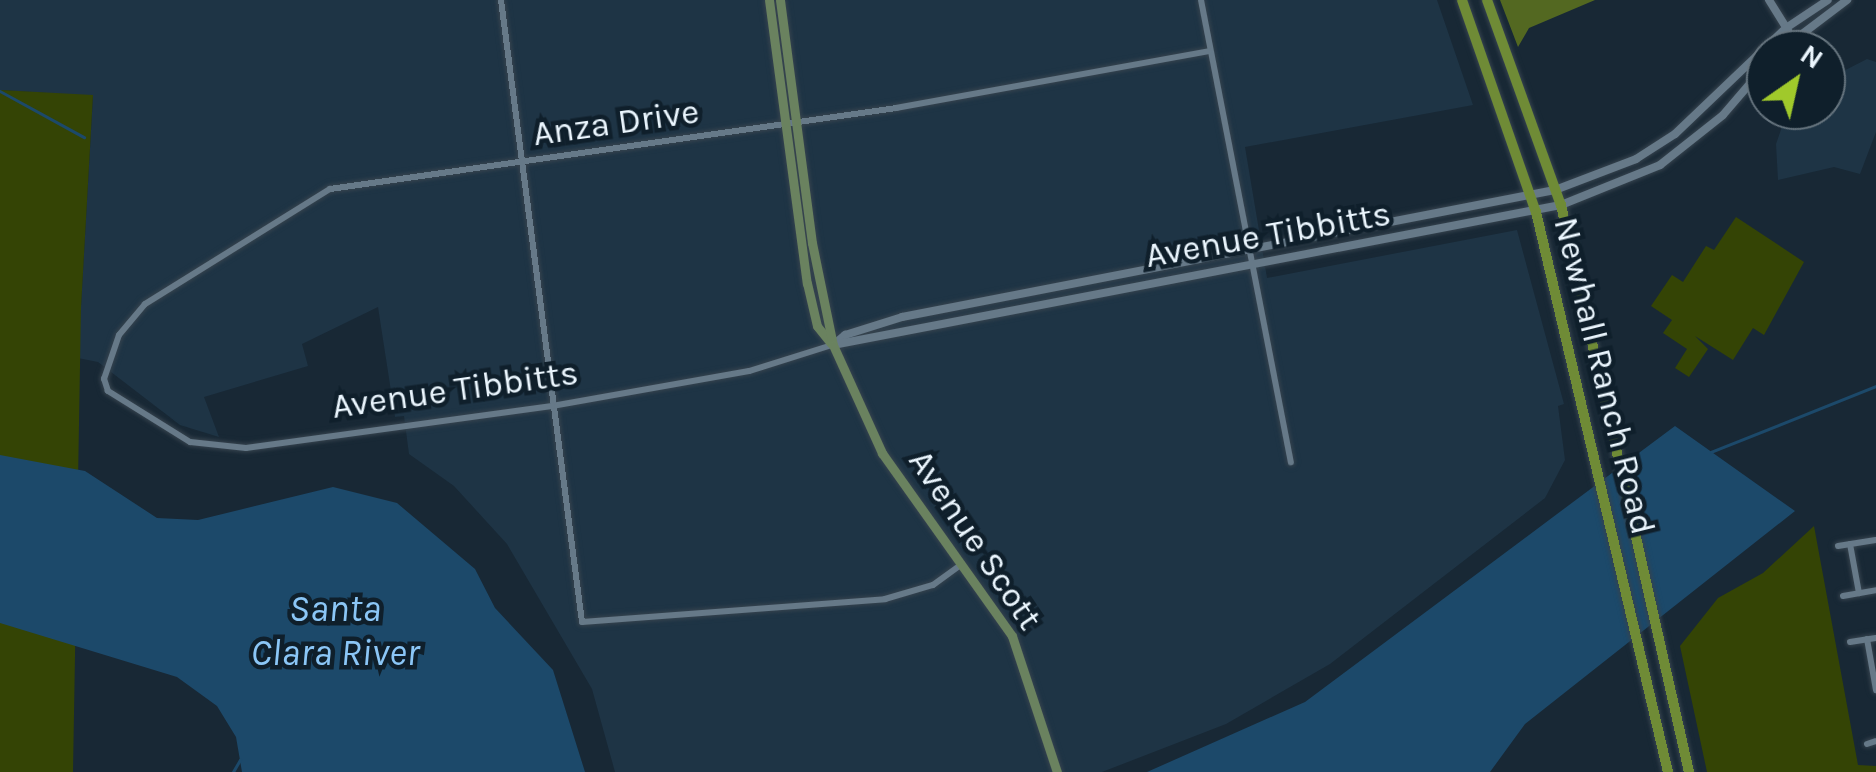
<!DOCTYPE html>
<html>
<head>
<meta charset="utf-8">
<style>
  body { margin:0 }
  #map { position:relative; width:1876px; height:772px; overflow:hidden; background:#182835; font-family:Karla,sans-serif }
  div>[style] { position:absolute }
  .built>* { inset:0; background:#1e3445 }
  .green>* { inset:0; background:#344405 }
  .forest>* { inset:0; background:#536821 }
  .water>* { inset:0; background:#1c496a }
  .stream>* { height:2.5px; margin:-1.25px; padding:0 1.25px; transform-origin:1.25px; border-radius:1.25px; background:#1c496a }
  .roads { filter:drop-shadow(0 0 2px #36434e) drop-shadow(0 0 2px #36434e) }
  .minor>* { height:6px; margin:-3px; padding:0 3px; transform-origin:3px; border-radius:3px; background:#667988 }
  .tertiary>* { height:8px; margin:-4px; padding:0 4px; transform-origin:4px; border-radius:4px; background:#667988 }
  .secondary>* { height:9px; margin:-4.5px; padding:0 4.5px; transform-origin:4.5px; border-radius:4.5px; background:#6a825f }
  .primary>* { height:10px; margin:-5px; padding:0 5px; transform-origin:5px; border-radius:5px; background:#6f8b36 }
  span { translate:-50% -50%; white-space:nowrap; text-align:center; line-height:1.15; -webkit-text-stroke:9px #0f1f2b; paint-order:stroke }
  .street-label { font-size:35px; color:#ebf6fe }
  .water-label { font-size:38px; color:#8bc6f6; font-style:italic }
  .north { position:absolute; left:1746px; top:30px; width:100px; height:100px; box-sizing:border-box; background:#0f1f2b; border:2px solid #67757f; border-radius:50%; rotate:34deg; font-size:28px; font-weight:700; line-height:40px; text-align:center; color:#ebf6fe }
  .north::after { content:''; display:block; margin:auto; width:35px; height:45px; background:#a0c92b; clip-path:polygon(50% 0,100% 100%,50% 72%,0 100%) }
</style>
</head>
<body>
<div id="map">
  <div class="built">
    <i style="clip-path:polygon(0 0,1437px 0,1473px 105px,1245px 147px,1267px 278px,1517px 230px,1564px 404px,1558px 406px,1565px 460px,1545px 498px,1330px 664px,1226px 724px,1102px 772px,615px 772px,592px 689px,507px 544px,454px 486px,409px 454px,404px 416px,395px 417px,378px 307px,302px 344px,308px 366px,204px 397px,219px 437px,180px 425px,98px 362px,78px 358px,93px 96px,0 90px)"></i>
    <i style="clip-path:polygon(1867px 59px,1876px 62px,1876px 132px,1860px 174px,1834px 167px,1778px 180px,1776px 144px,1785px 118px,1791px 110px,1826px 110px,1826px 80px)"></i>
  </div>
  <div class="green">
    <i style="clip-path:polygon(0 90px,93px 95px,81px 308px,73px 772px,0 772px)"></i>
    <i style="clip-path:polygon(1736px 217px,1804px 262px,1764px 335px,1753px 328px,1733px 360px,1695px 336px,1708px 349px,1689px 377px,1675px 368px,1687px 349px,1663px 333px,1672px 320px,1651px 306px,1672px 275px,1683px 282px,1706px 246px,1714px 250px)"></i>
    <i style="clip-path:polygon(1814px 526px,1858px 765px,1876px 766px,1876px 772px,1707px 772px,1680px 646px,1718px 598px,1763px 573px)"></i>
  </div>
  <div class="forest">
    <i style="clip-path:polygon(1500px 0,1595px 0,1529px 28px,1518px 47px)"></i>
  </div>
  <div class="water">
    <i style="clip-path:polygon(1675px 426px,1795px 511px,1525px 724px,1490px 772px,1147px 772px,1305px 702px)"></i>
    <i style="clip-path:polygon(0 455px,85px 471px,157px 518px,198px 520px,333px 487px,397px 503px,475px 569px,495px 608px,553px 670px,585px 772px,242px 772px,236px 737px,217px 706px,177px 677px,0 623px)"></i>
  </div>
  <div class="stream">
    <i style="left:0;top:91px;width:96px;rotate:28.7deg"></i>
    <i style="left:1711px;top:452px;width:178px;rotate:-21.8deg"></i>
    <i style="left:233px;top:772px;width:14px;rotate:-60deg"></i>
  </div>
  <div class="roads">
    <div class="minor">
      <i style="left:501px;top:0;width:627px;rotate:82.58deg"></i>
      <i style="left:582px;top:622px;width:304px;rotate:-4.3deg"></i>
      <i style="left:885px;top:599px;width:50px;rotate:-16.3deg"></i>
      <i style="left:933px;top:585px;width:36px;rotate:-36deg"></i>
      <i style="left:1201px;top:0;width:471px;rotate:79deg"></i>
      <i style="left:832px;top:345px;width:87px;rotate:162.6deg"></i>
      <i style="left:749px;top:371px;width:200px;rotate:169.9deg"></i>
      <i style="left:552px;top:406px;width:309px;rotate:172.2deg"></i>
      <i style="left:246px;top:448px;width:56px;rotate:-173.9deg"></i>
      <i style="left:190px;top:442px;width:97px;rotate:-148.1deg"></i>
      <i style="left:108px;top:391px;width:13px;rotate:-108deg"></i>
      <i style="left:104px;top:379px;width:46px;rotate:-71.2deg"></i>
      <i style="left:119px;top:335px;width:40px;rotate:-50deg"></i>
      <i style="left:145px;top:304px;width:218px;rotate:-31.9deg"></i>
      <i style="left:330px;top:189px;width:572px;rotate:-8.14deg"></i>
      <i style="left:896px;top:108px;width:318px;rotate:-10.3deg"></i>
      <i style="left:1850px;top:544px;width:50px;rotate:79.6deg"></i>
      <i style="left:1838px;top:546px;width:38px;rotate:-9deg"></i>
      <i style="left:1843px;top:596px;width:34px;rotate:-10deg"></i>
      <i style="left:1867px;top:639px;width:52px;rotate:80deg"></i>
      <i style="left:1850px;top:642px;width:26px;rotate:-9deg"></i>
      <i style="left:1867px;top:744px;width:9px;rotate:-18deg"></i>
    </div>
    <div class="tertiary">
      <i style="left:1769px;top:0;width:36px;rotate:58deg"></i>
      <i style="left:1781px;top:50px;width:83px;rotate:-37.1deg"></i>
      <i style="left:833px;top:345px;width:16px;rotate:-40deg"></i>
      <i style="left:845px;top:335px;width:60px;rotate:-17.5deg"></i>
      <i style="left:902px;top:317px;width:665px;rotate:-11.01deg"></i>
      <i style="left:1555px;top:190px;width:87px;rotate:-20.9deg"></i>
      <i style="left:1636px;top:159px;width:46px;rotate:-32.7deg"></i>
      <i style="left:1675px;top:134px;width:153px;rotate:-43.7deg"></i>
      <i style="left:1786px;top:28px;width:50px;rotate:-33.7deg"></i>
      <i style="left:833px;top:345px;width:741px;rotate:-10.89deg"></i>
      <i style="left:1561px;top:205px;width:107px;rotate:-22deg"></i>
      <i style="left:1660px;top:165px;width:80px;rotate:-38.4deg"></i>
      <i style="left:1723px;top:115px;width:66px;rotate:-49.3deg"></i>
    </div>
    <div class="secondary">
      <i style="left:769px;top:0;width:286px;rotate:82.4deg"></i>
      <i style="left:807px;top:283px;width:44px;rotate:76.9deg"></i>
      <i style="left:817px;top:326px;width:22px;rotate:51deg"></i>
      <i style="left:780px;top:0;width:245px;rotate:82.5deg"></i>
      <i style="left:812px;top:243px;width:104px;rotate:78.4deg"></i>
      <i style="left:833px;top:345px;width:119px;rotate:65.6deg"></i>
      <i style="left:882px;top:453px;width:224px;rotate:54.6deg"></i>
      <i style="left:1012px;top:636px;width:143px;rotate:71.7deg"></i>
    </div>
    <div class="primary">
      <i style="left:1462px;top:0;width:225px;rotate:70.8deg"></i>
      <i style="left:1536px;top:212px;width:575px;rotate:76.74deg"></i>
      <i style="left:1487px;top:0;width:218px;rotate:70.2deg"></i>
      <i style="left:1561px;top:205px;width:581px;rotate:77.28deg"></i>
    </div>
  </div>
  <div class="street-label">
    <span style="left:616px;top:123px;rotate:-8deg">Anza Drive</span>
    <span style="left:1268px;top:235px;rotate:-10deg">Avenue Tibbitts</span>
    <span style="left:1604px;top:376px;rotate:76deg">Newhall Ranch Road</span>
    <span style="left:455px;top:390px;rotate:-8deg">Avenue Tibbitts</span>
    <span style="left:975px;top:540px;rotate:56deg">Avenue Scott</span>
  </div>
  <div class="water-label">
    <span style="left:335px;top:631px">Santa<br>Clara River</span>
  </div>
  <div class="north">N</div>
</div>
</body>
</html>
